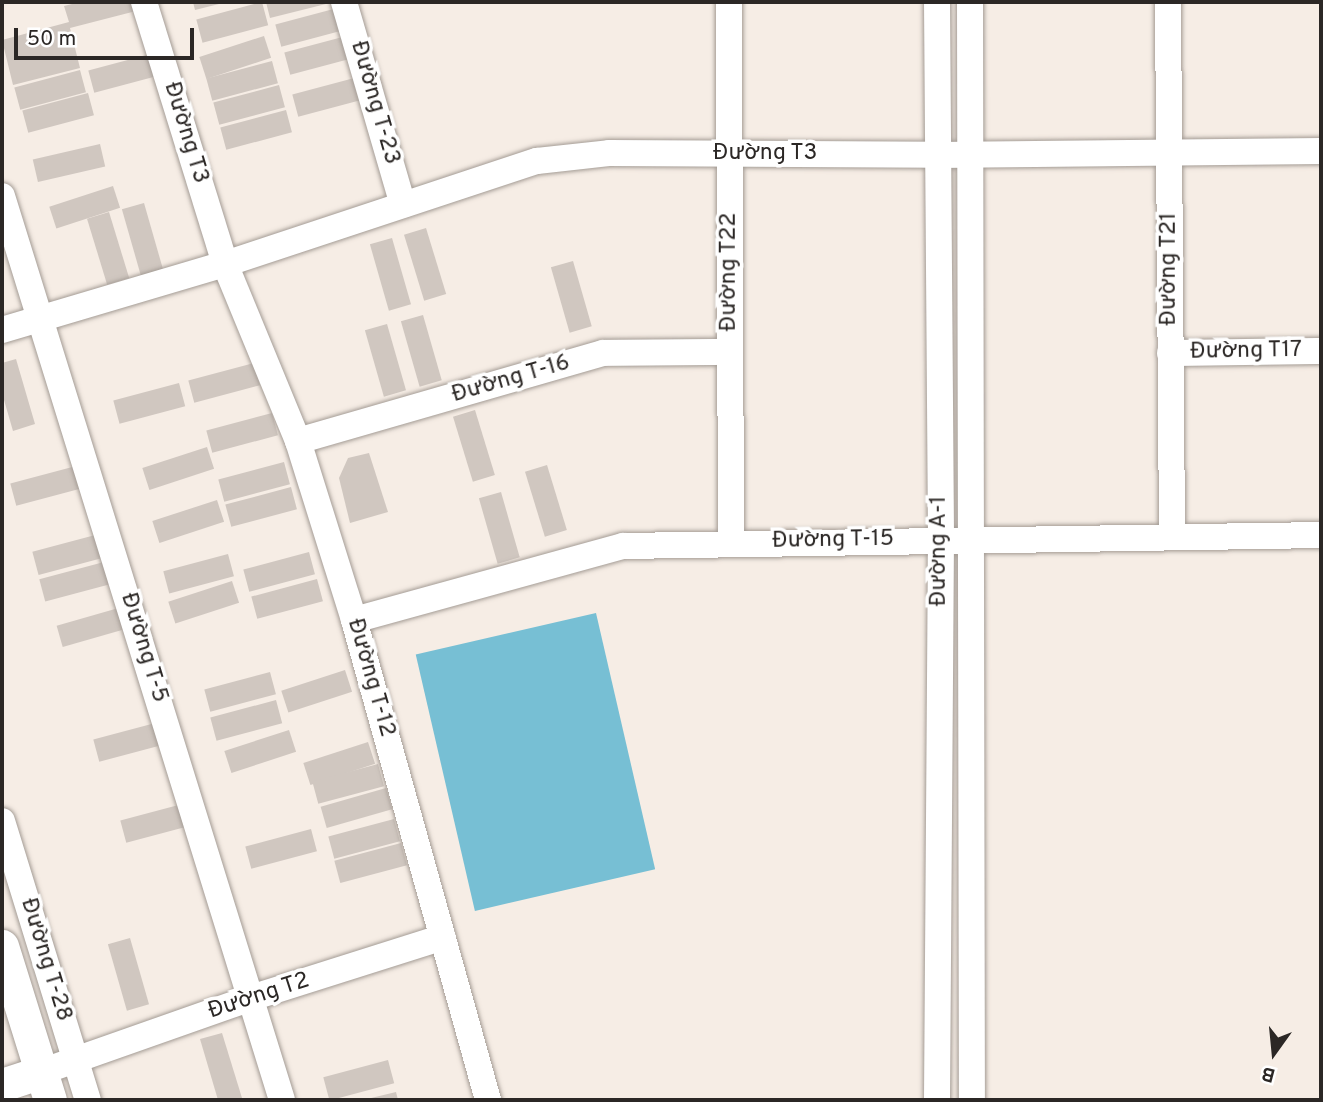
<!DOCTYPE html>
<html>
<head>
<meta charset="utf-8">
<style>
  body { margin:0 }
  #map { position:relative; width:1323px; height:1102px; overflow:hidden; background:#f6ede5; font-family:Overpass,sans-serif }
  div>[style] { position:absolute }
  .water>* { inset:0; background:#77bfd4; transform-origin:0 0 }
  .building>* { inset:0; background:#d0c7c0; transform-origin:0 0 }
  .roads { filter:drop-shadow(0 0 2px #a49c95) drop-shadow(0 0 2px #a49c95) }
  .minor>* { height:26px; margin:-13px; padding:0 13px; transform-origin:13px; border-radius:13px; background:#fff }
  .tertiary>* { height:33px; margin:-16.5px; padding:0 16.5px; transform-origin:16.5px; border-radius:16.5px; background:#fff }
  span { translate:-50% -50%; white-space:nowrap; text-align:center; line-height:1.15; -webkit-text-stroke:7px #fff; paint-order:stroke }
  .street-label { font-size:23px; color:#2b2725 }
  .frame { position:absolute; inset:0; border:4px solid #2b2725; pointer-events:none }
  .north { position:absolute; left:1239px; top:1018px; width:70px; height:70px; -webkit-text-stroke:5px #fff; paint-order:stroke; rotate:195deg; font-size:19px; font-weight:700; line-height:28px; text-align:center; color:#2b2725 }
  .north::after { content:''; display:block; margin:auto; width:24px; height:32px; background:#2b2725; clip-path:polygon(50% 0,100% 100%,50% 72%,0 100%) }
  .scale { position:absolute; left:14px; top:28px; width:180px; height:32px; box-sizing:border-box; border:4px solid #2b2725; border-top:0; padding-left:9px; font-size:21px; line-height:24px; white-space:nowrap; color:#2b2725; -webkit-text-stroke:5px #fff; paint-order:stroke }
</style>
</head>
<body>
<div id="map">
  <div class="water">
    <i style="left:596px;top:613px;width:263px;height:185px;rotate:77deg"></i>
  </div>
  <div class="building">
    <i style="clip-path:polygon(80px 2px,134px 2px,136px 11px,70px 28px,80px 68px,13px 85px,2px 40px,69px 22px,64px 6px)"></i>
    <i style="clip-path:polygon(193px 2px,222px 2px,223px 3px,195px 10px)"></i>
    <i style="left:262px;top:2px;width:24px;height:68px;rotate:75deg"></i>
    <i style="clip-path:polygon(266px 2px,329px 2px,330px 3px,270px 18px)"></i>
    <i style="left:341px;top:7px;width:23px;height:68px;rotate:75deg"></i>
    <i style="left:350px;top:35px;width:23px;height:68px;rotate:75deg"></i>
    <i style="left:264px;top:36px;width:23px;height:68px;rotate:72deg"></i>
    <i style="left:154px;top:53px;width:23px;height:68px;rotate:75deg"></i>
    <i style="left:272px;top:61px;width:23px;height:68px;rotate:75deg"></i>
    <i style="left:80px;top:70px;width:23px;height:68px;rotate:75deg"></i>
    <i style="left:358px;top:77px;width:23px;height:68px;rotate:75deg"></i>
    <i style="left:279px;top:85px;width:23px;height:68px;rotate:75deg"></i>
    <i style="left:88px;top:93px;width:23px;height:68px;rotate:75deg"></i>
    <i style="left:286px;top:110px;width:23px;height:68px;rotate:75deg"></i>
    <i style="left:100px;top:144px;width:23px;height:69px;rotate:77deg"></i>
    <i style="left:113px;top:186px;width:23px;height:67px;rotate:72deg"></i>
    <i style="left:144px;top:203px;width:69px;height:23px;rotate:74deg"></i>
    <i style="left:109px;top:212px;width:69px;height:23px;rotate:73deg"></i>
    <i style="left:426px;top:228px;width:69px;height:23px;rotate:73deg"></i>
    <i style="left:392px;top:238px;width:69px;height:23px;rotate:74deg"></i>
    <i style="left:573px;top:261px;width:68px;height:23px;rotate:74deg"></i>
    <i style="left:423px;top:315px;width:68px;height:23px;rotate:74deg"></i>
    <i style="left:387px;top:324px;width:69px;height:23px;rotate:74deg"></i>
    <i style="clip-path:polygon(16px 359px,35px 424px,13px 431px,2px 393px,2px 363px)"></i>
    <i style="left:254px;top:363px;width:23px;height:68px;rotate:75deg"></i>
    <i style="left:179px;top:383px;width:24px;height:68px;rotate:75deg"></i>
    <i style="left:475px;top:410px;width:68px;height:23px;rotate:73deg"></i>
    <i style="left:272px;top:413px;width:23px;height:68px;rotate:75deg"></i>
    <i style="left:207px;top:447px;width:23px;height:68px;rotate:72deg"></i>
    <i style="clip-path:polygon(369px 453px,388px 512px,350px 523px,339px 478px,348px 458px)"></i>
    <i style="left:284px;top:462px;width:23px;height:68px;rotate:75deg"></i>
    <i style="left:547px;top:465px;width:68px;height:23px;rotate:73deg"></i>
    <i style="left:76px;top:466px;width:23px;height:68px;rotate:75deg"></i>
    <i style="left:291px;top:487px;width:23px;height:68px;rotate:75deg"></i>
    <i style="left:501px;top:492px;width:68px;height:23px;rotate:74deg"></i>
    <i style="left:217px;top:500px;width:23px;height:68px;rotate:72deg"></i>
    <i style="left:99px;top:534px;width:24px;height:69px;rotate:75deg"></i>
    <i style="left:309px;top:552px;width:23px;height:68px;rotate:75deg"></i>
    <i style="left:228px;top:554px;width:23px;height:67px;rotate:75deg"></i>
    <i style="left:104px;top:562px;width:23px;height:67px;rotate:75deg"></i>
    <i style="left:317px;top:579px;width:23px;height:68px;rotate:75deg"></i>
    <i style="left:232px;top:581px;width:23px;height:67px;rotate:72deg"></i>
    <i style="left:122px;top:607px;width:22px;height:68px;rotate:74deg"></i>
    <i style="left:345px;top:670px;width:23px;height:67px;rotate:72deg"></i>
    <i style="left:270px;top:672px;width:23px;height:68px;rotate:75deg"></i>
    <i style="left:276px;top:700px;width:24px;height:68px;rotate:75deg"></i>
    <i style="left:159px;top:722px;width:23px;height:68px;rotate:75deg"></i>
    <i style="left:289px;top:730px;width:23px;height:68px;rotate:72deg"></i>
    <i style="left:368px;top:742px;width:23px;height:68px;rotate:72deg"></i>
    <i style="left:378px;top:764px;width:23px;height:68px;rotate:75deg"></i>
    <i style="left:386px;top:788px;width:22px;height:68px;rotate:74deg"></i>
    <i style="left:186px;top:803px;width:23px;height:68px;rotate:75deg"></i>
    <i style="left:394px;top:819px;width:23px;height:68px;rotate:75deg"></i>
    <i style="left:311px;top:829px;width:23px;height:68px;rotate:75deg"></i>
    <i style="left:401px;top:843px;width:23px;height:69px;rotate:75deg"></i>
    <i style="left:130px;top:938px;width:69px;height:23px;rotate:74deg"></i>
    <i style="clip-path:polygon(222px 1033px,242px 1098px,235px 1100px,218px 1100px,200px 1039px)"></i>
    <i style="left:388px;top:1060px;width:24px;height:67px;rotate:75deg"></i>
    <i style="clip-path:polygon(396px 1092px,398px 1100px,367px 1100px,367px 1099px)"></i>
  </div>
  <div class="roads">
    <div class="minor">
      <i style="left:144px;top:2px;width:274px;rotate:72.8deg"></i>
      <i style="left:225px;top:264px;width:191px;rotate:67.6deg"></i>
      <i style="left:298px;top:441px;width:188px;rotate:72.6deg"></i>
      <i style="left:354px;top:620px;width:498px;rotate:74.4deg"></i>
      <i style="left:344px;top:2px;width:211px;rotate:73.8deg"></i>
      <i style="left:729px;top:2px;width:541px;rotate:89.79deg"></i>
      <i style="left:937px;top:2px;width:537px;rotate:89.57deg"></i>
      <i style="left:941px;top:539px;width:561px;rotate:90.41deg"></i>
      <i style="left:970px;top:2px;width:1098px;rotate:89.9deg"></i>
      <i style="left:1168px;top:2px;width:533px;rotate:89.57deg"></i>
      <i style="left:2px;top:196px;width:946px;rotate:72.79deg"></i>
      <i style="left:2px;top:330px;width:233px;rotate:-16.5deg"></i>
      <i style="left:225px;top:264px;width:329px;rotate:-18.3deg"></i>
      <i style="left:537px;top:161px;width:72px;rotate:-6.3deg"></i>
      <i style="left:609px;top:153px;width:329px;rotate:0.3deg"></i>
      <i style="left:938px;top:155px;width:383px;rotate:-0.6deg"></i>
      <i style="left:1170px;top:353px;width:151px;rotate:-0.8deg"></i>
      <i style="left:298px;top:441px;width:317px;rotate:-16.1deg"></i>
      <i style="left:603px;top:353px;width:127px;rotate:-0.5deg"></i>
      <i style="left:354px;top:620px;width:279px;rotate:-15.4deg"></i>
      <i style="left:623px;top:546px;width:698px;rotate:-0.9deg"></i>
      <i style="left:2px;top:821px;width:292px;rotate:72.9deg"></i>
      <i style="left:41px;top:1072px;width:223px;rotate:-19.4deg"></i>
      <i style="left:251px;top:998px;width:201px;rotate:-17.6deg"></i>
    </div>
    <div class="tertiary">
      <i style="left:2px;top:946px;width:161px;rotate:72.7deg"></i>
      <i style="left:2px;top:1085px;width:41px;rotate:-18.4deg"></i>
    </div>
  </div>
  <div class="street-label">
    <span style="left:374px;top:103px;rotate:74deg">Đường T-23</span>
    <span style="left:185px;top:133px;rotate:73deg">Đường T3</span>
    <span style="left:765px;top:154px">Đường T3</span>
    <span style="left:1170px;top:269px;rotate:-90deg">Đường T21</span>
    <span style="left:730px;top:272px;rotate:-90deg">Đường T22</span>
    <span style="left:1246px;top:352px;rotate:-1deg">Đường T17</span>
    <span style="left:511px;top:380px;rotate:-16deg">Đường T-16</span>
    <span style="left:833px;top:541px;rotate:-1deg">Đường T-15</span>
    <span style="left:940px;top:551px;rotate:-90deg">Đường A-1</span>
    <span style="left:143px;top:648px;rotate:73deg">Đường T-5</span>
    <span style="left:370px;top:678px;rotate:74deg">Đường T-12</span>
    <span style="left:45px;top:960px;rotate:73deg">Đường T-28</span>
    <span style="left:259px;top:997px;rotate:-18deg">Đường T2</span>
  </div>
  <div class="frame"></div>
  <div class="north">B</div>
  <div class="scale">50 m</div>
</div>
</body>
</html>
